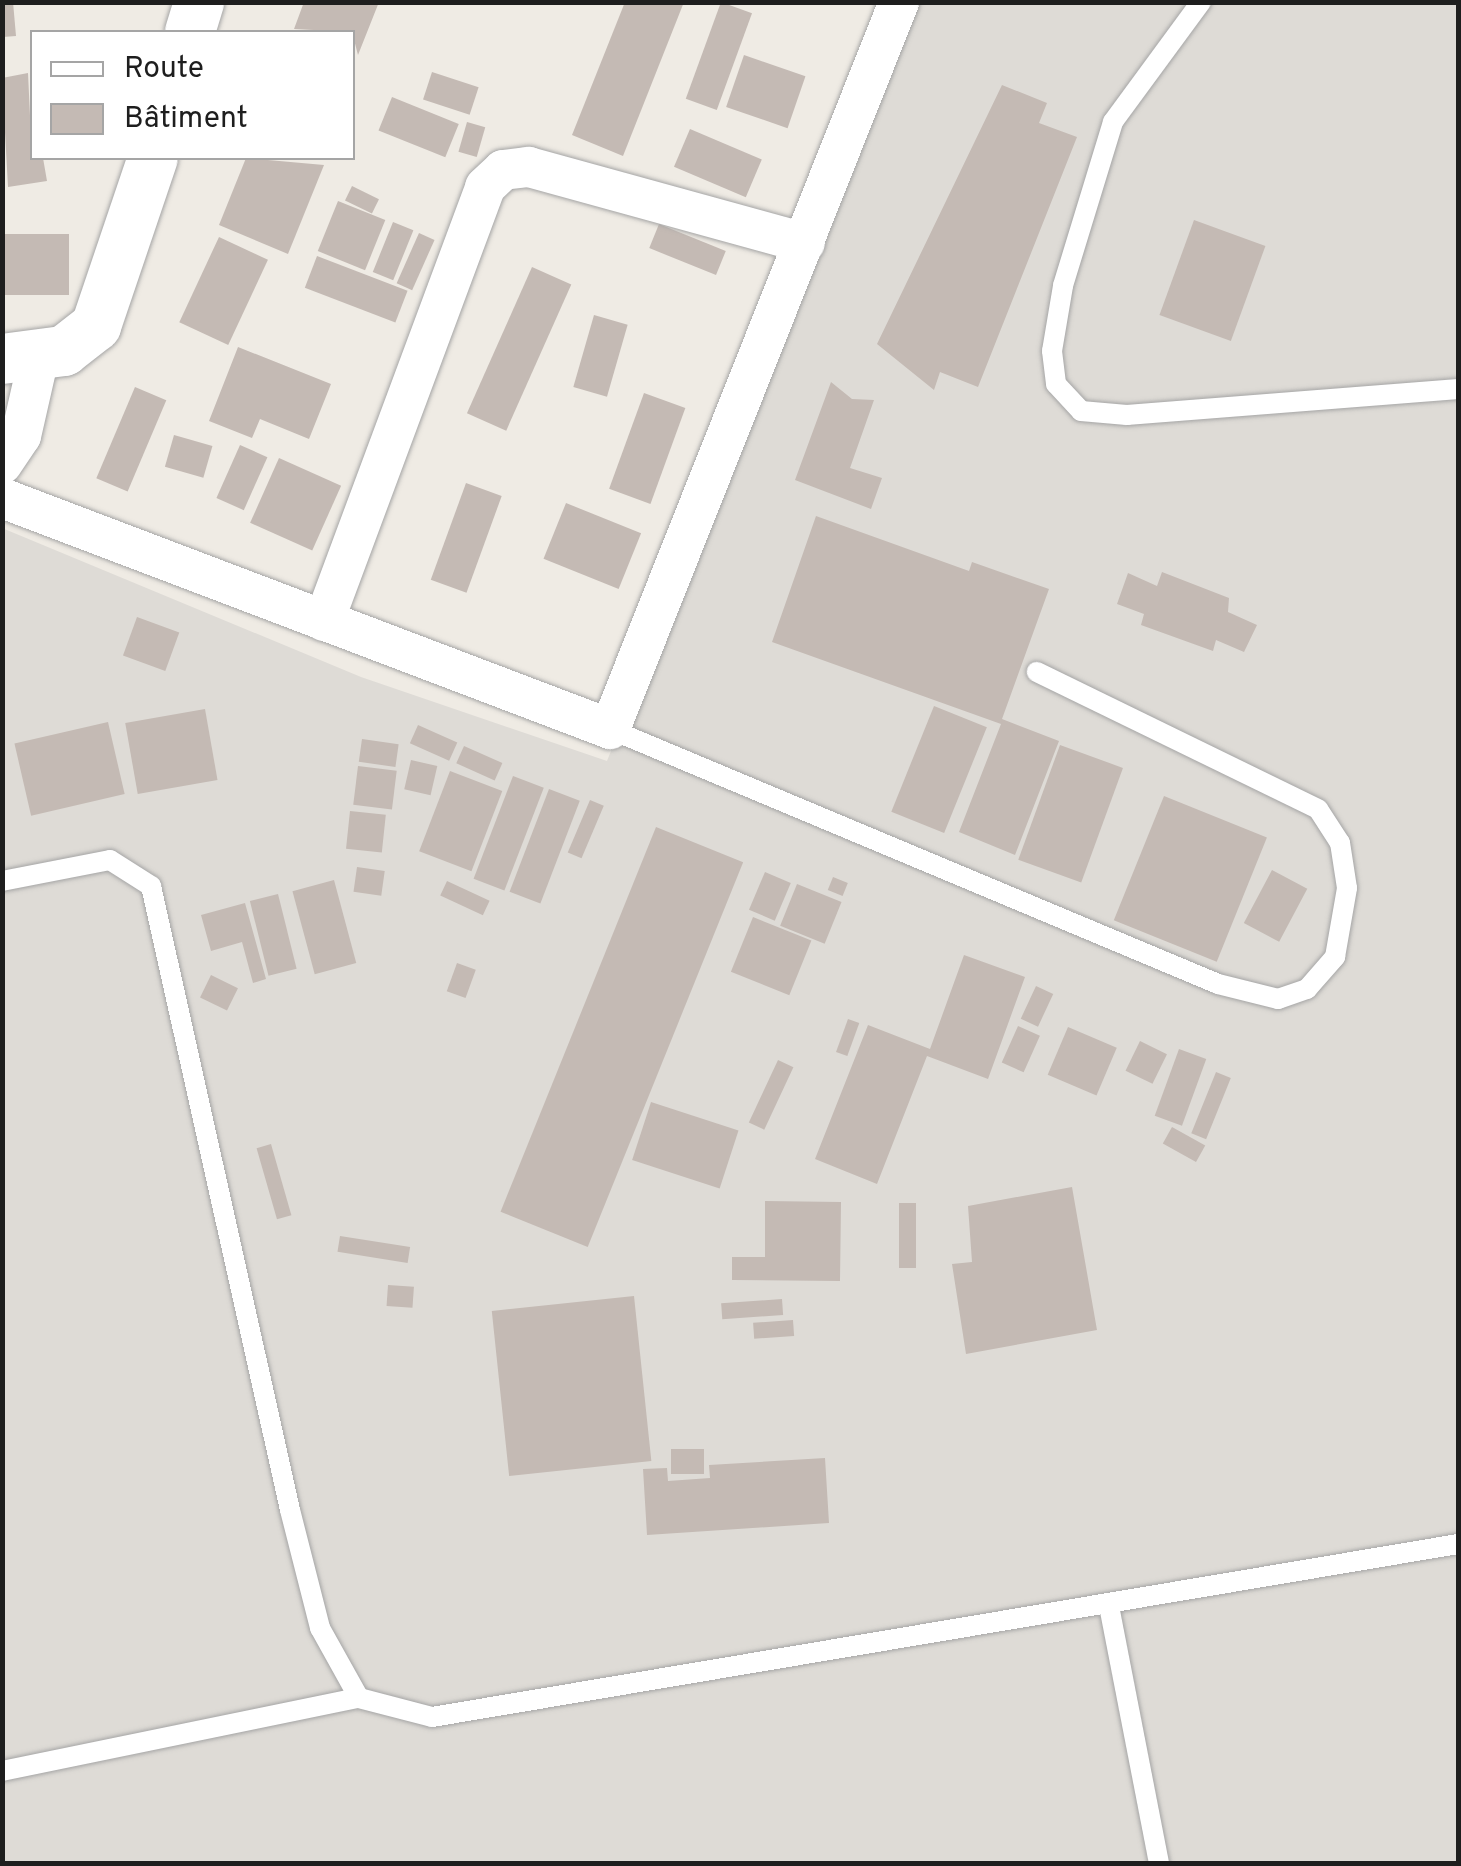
<!DOCTYPE html>
<html>
<head>
<meta charset="utf-8">
<style>
  body { margin:0 }
  #map { position:relative; width:1461px; height:1866px; overflow:hidden; background:#efebe4; font-family:Overpass,sans-serif }
  div>[style] { position:absolute }
  .airport>* { inset:0; background:#dedbd6 }
  .building>* { inset:0; background:#c4bab4; transform-origin:0 0 }
  .roads { filter:drop-shadow(0 0 2px #a5a5a5) drop-shadow(0 0 2px #a5a5a5) }
  .service>* { height:20px; margin:-10px; padding:0 10px; transform-origin:10px; border-radius:10px; background:#fff }
  .minor>* { height:40px; margin:-20px; padding:0 20px; transform-origin:20px; border-radius:20px; background:#fff }
  .tertiary>* { height:50px; margin:-25px; padding:0 25px; transform-origin:25px; border-radius:25px; background:#fff }
  span { translate:-50% -50%; white-space:nowrap; text-align:center; line-height:1.15; -webkit-text-stroke:8px #fff; paint-order:stroke }
  .frame { position:absolute; inset:0; border:5px solid #1e1e1e; pointer-events:none }
  .legend { position:absolute; left:30px; top:30px; width:325px; height:130px; box-sizing:border-box; background:#fff; border:2px solid #a5a5a5; margin:0; padding:12px 18px; list-style:none; font-size:30px; color:#1e1e1e }
  .legend li { display:flex; align-items:center; gap:20px; height:50px }
  .legend b { width:50px; border:2px solid #a5a5a5 }
</style>
</head>
<body>
<div id="map">
  <div class="airport">
    <i style="clip-path:polygon(910px 3px,1458px 3px,1458px 1863px,3px 1863px,2px 528px,361px 677px,607px 761px)"></i>
  </div>
  <div class="building">
    <i style="clip-path:polygon(3px 2px,13px 2px,16px 36px,3px 37px)"></i>
    <i style="clip-path:polygon(304px 2px,379px 2px,358px 55px,352px 32px,294px 29px)"></i>
    <i style="clip-path:polygon(625px 2px,684px 2px,623px 156px,572px 135px)"></i>
    <i style="left:721px;top:2px;width:33px;height:103px;rotate:20deg"></i>
    <i style="left:744px;top:55px;width:65px;height:55px;rotate:19deg"></i>
    <i style="left:432px;top:72px;width:49px;height:29px;rotate:18deg"></i>
    <i style="clip-path:polygon(28px 73px,32px 158px,43px 158px,47px 181px,8px 187px,2px 78px)"></i>
    <i style="clip-path:polygon(1002px 85px,1047px 103px,1039px 123px,1077px 137px,978px 387px,940px 372px,934px 390px,877px 344px)"></i>
    <i style="left:392px;top:97px;width:72px;height:36px;rotate:22deg"></i>
    <i style="left:467px;top:122px;width:19px;height:31px;rotate:16deg"></i>
    <i style="left:690px;top:129px;width:78px;height:41px;rotate:23deg"></i>
    <i style="clip-path:polygon(246px 158px,324px 165px,288px 254px,219px 225px)"></i>
    <i style="left:352px;top:186px;width:30px;height:16px;rotate:26deg"></i>
    <i style="left:338px;top:201px;width:51px;height:54px;rotate:22deg"></i>
    <i style="left:1194px;top:220px;width:76px;height:101px;rotate:20deg"></i>
    <i style="left:393px;top:222px;width:22px;height:54px;rotate:22deg"></i>
    <i style="left:659px;top:224px;width:72px;height:26px;rotate:22deg"></i>
    <i style="left:419px;top:233px;width:17px;height:55px;rotate:24deg"></i>
    <i style="left:69px;top:234px;width:61px;height:67px;rotate:90deg"></i>
    <i style="left:219px;top:237px;width:54px;height:94px;rotate:25deg"></i>
    <i style="left:317px;top:256px;width:97px;height:34px;rotate:21deg"></i>
    <i style="left:532px;top:267px;width:43px;height:160px;rotate:24deg"></i>
    <i style="left:594px;top:315px;width:35px;height:75px;rotate:16deg"></i>
    <i style="clip-path:polygon(238px 347px,331px 384px,309px 439px,260px 419px,252px 438px,209px 421px)"></i>
    <i style="clip-path:polygon(831px 382px,852px 399px,874px 400px,850px 468px,882px 478px,871px 509px,795px 480px)"></i>
    <i style="left:135px;top:387px;width:34px;height:99px;rotate:23deg"></i>
    <i style="left:644px;top:393px;width:44px;height:102px;rotate:20deg"></i>
    <i style="left:174px;top:435px;width:40px;height:33px;rotate:16deg"></i>
    <i style="left:240px;top:445px;width:30px;height:58px;rotate:24deg"></i>
    <i style="left:279px;top:458px;width:68px;height:71px;rotate:24deg"></i>
    <i style="left:466px;top:483px;width:38px;height:103px;rotate:20deg"></i>
    <i style="left:566px;top:503px;width:81px;height:60px;rotate:22deg"></i>
    <i style="clip-path:polygon(816px 516px,969px 571px,972px 562px,1049px 589px,1002px 719px,1059px 741px,1015px 855px,959px 832px,1001px 724px,772px 642px)"></i>
    <i style="clip-path:polygon(1162px 572px,1229px 598px,1228px 612px,1257px 625px,1244px 652px,1216px 640px,1213px 651px,1141px 625px,1144px 614px,1117px 604px,1128px 573px,1157px 586px)"></i>
    <i style="left:137px;top:617px;width:45px;height:41px;rotate:20deg"></i>
    <i style="left:934px;top:706px;width:57px;height:114px;rotate:22deg"></i>
    <i style="left:205px;top:709px;width:72px;height:81px;rotate:80deg"></i>
    <i style="left:108px;top:722px;width:74px;height:96px;rotate:77deg"></i>
    <i style="left:418px;top:725px;width:43px;height:20px;rotate:24deg"></i>
    <i style="left:362px;top:739px;width:37px;height:23px;rotate:8deg"></i>
    <i style="left:1060px;top:745px;width:67px;height:122px;rotate:20deg"></i>
    <i style="left:464px;top:746px;width:42px;height:19px;rotate:24deg"></i>
    <i style="left:411px;top:760px;width:27px;height:30px;rotate:13deg"></i>
    <i style="left:358px;top:766px;width:39px;height:39px;rotate:7deg"></i>
    <i style="left:450px;top:771px;width:56px;height:86px;rotate:21deg"></i>
    <i style="left:513px;top:776px;width:33px;height:110px;rotate:21deg"></i>
    <i style="left:549px;top:789px;width:33px;height:110px;rotate:21deg"></i>
    <i style="left:1164px;top:796px;width:111px;height:134px;rotate:22deg"></i>
    <i style="left:590px;top:800px;width:15px;height:57px;rotate:23deg"></i>
    <i style="left:350px;top:811px;width:36px;height:38px;rotate:6deg"></i>
    <i style="left:656px;top:827px;width:94px;height:415px;rotate:22deg"></i>
    <i style="left:357px;top:867px;width:28px;height:25px;rotate:8deg"></i>
    <i style="left:1272px;top:870px;width:40px;height:60px;rotate:28deg"></i>
    <i style="left:765px;top:872px;width:28px;height:41px;rotate:23deg"></i>
    <i style="left:833px;top:877px;width:16px;height:14px;rotate:22deg"></i>
    <i style="left:334px;top:880px;width:86px;height:43px;rotate:75deg"></i>
    <i style="left:447px;top:881px;width:47px;height:16px;rotate:25deg"></i>
    <i style="left:797px;top:884px;width:48px;height:45px;rotate:22deg"></i>
    <i style="left:278px;top:894px;width:77px;height:29px;rotate:76deg"></i>
    <i style="clip-path:polygon(245px 903px,266px 979px,253px 983px,242px 942px,211px 951px,201px 915px)"></i>
    <i style="left:753px;top:917px;width:63px;height:59px;rotate:22deg"></i>
    <i style="clip-path:polygon(964px 955px,1025px 977px,988px 1079px,927px 1056px,877px 1184px,815px 1159px,868px 1025px,930px 1049px)"></i>
    <i style="left:457px;top:963px;width:20px;height:30px;rotate:20deg"></i>
    <i style="left:211px;top:975px;width:30px;height:25px;rotate:26deg"></i>
    <i style="left:1036px;top:986px;width:19px;height:36px;rotate:25deg"></i>
    <i style="left:848px;top:1019px;width:12px;height:35px;rotate:20deg"></i>
    <i style="left:1018px;top:1026px;width:24px;height:40px;rotate:24deg"></i>
    <i style="left:1068px;top:1027px;width:53px;height:52px;rotate:23deg"></i>
    <i style="left:1140px;top:1041px;width:30px;height:33px;rotate:26deg"></i>
    <i style="left:1179px;top:1049px;width:29px;height:71px;rotate:20deg"></i>
    <i style="left:778px;top:1060px;width:17px;height:69px;rotate:25deg"></i>
    <i style="left:1216px;top:1072px;width:16px;height:66px;rotate:22deg"></i>
    <i style="left:651px;top:1102px;width:92px;height:61px;rotate:18deg"></i>
    <i style="left:1172px;top:1127px;width:38px;height:19px;rotate:29deg"></i>
    <i style="left:271px;top:1144px;width:74px;height:15px;rotate:74deg"></i>
    <i style="clip-path:polygon(1072px 1187px,1097px 1330px,966px 1354px,952px 1264px,972px 1262px,968px 1206px)"></i>
    <i style="clip-path:polygon(765px 1201px,841px 1202px,840px 1281px,732px 1280px,732px 1257px,765px 1257px)"></i>
    <i style="left:899px;top:1203px;width:17px;height:65px"></i>
    <i style="left:340px;top:1236px;width:71px;height:16px;rotate:9deg"></i>
    <i style="left:388px;top:1285px;width:26px;height:21px;rotate:4deg"></i>
    <i style="left:634px;top:1296px;width:166px;height:143px;rotate:84deg"></i>
    <i style="left:782px;top:1299px;width:16px;height:61px;rotate:86deg"></i>
    <i style="left:793px;top:1320px;width:16px;height:40px;rotate:86deg"></i>
    <i style="left:671px;top:1449px;width:33px;height:25px"></i>
    <i style="clip-path:polygon(825px 1458px,829px 1523px,647px 1535px,643px 1469px,667px 1468px,668px 1481px,710px 1478px,709px 1465px)"></i>
  </div>
  <div class="roads">
    <div class="service">
      <i style="left:1201px;top:2px;width:149px;rotate:126.3deg"></i>
      <i style="left:1113px;top:122px;width:171px;rotate:107deg"></i>
      <i style="left:1063px;top:286px;width:66px;rotate:99.6deg"></i>
      <i style="left:1052px;top:351px;width:33px;rotate:83deg"></i>
      <i style="left:1056px;top:384px;width:37px;rotate:47deg"></i>
      <i style="left:1081px;top:411px;width:46px;rotate:5deg"></i>
      <i style="left:1127px;top:415px;width:332px;rotate:-4.5deg"></i>
      <i style="left:610px;top:729px;width:659px;rotate:22.75deg"></i>
      <i style="left:1218px;top:984px;width:62px;rotate:14deg"></i>
      <i style="left:1278px;top:999px;width:31px;rotate:-19deg"></i>
      <i style="left:1307px;top:989px;width:43px;rotate:-48.8deg"></i>
      <i style="left:1335px;top:957px;width:70px;rotate:-80.1deg"></i>
      <i style="left:1347px;top:888px;width:46px;rotate:-98.8deg"></i>
      <i style="left:1340px;top:843px;width:40px;rotate:-122.9deg"></i>
      <i style="left:1318px;top:809px;width:313px;rotate:-154deg"></i>
      <i style="left:2px;top:881px;width:110px;rotate:-11deg"></i>
      <i style="left:110px;top:860px;width:49px;rotate:32.4deg"></i>
      <i style="left:151px;top:886px;width:639px;rotate:77.44deg"></i>
      <i style="left:290px;top:1510px;width:122px;rotate:75.7deg"></i>
      <i style="left:320px;top:1628px;width:80px;rotate:60.9deg"></i>
      <i style="left:359px;top:1698px;width:75px;rotate:14.6deg"></i>
      <i style="left:432px;top:1717px;width:1040px;rotate:-9.57deg"></i>
      <i style="left:1109px;top:1606px;width:263px;rotate:79deg"></i>
      <i style="left:2px;top:1771px;width:364px;rotate:-11.6deg"></i>
    </div>
    <div class="minor">
      <i style="left:2px;top:464px;width:34px;rotate:-56deg"></i>
      <i style="left:21px;top:436px;width:81px;rotate:-77.2deg"></i>
      <i style="left:2px;top:498px;width:650px;rotate:20.8deg"></i>
      <i style="left:610px;top:729px;width:782px;rotate:-68.32deg"></i>
      <i style="left:324px;top:621px;width:463px;rotate:-69.6deg"></i>
      <i style="left:485px;top:187px;width:25px;rotate:-43deg"></i>
      <i style="left:503px;top:170px;width:26px;rotate:-7deg"></i>
      <i style="left:529px;top:167px;width:286px;rotate:15.4deg"></i>
    </div>
    <div class="tertiary">
      <i style="left:190px;top:32px;width:31px;rotate:-73deg"></i>
      <i style="left:2px;top:359px;width:63px;rotate:-7.4deg"></i>
      <i style="left:64px;top:351px;width:41px;rotate:-38deg"></i>
      <i style="left:96px;top:326px;width:177px;rotate:-71.3deg"></i>
    </div>
  </div>
  <div class="frame"></div>
  <ul class="legend">
  <li><b style="height:12px;background:#fff"></b>Route</li>
  <li><b style="height:28px;background:#c4bab4"></b>Bâtiment</li>
  </ul>
</div>
</body>
</html>
